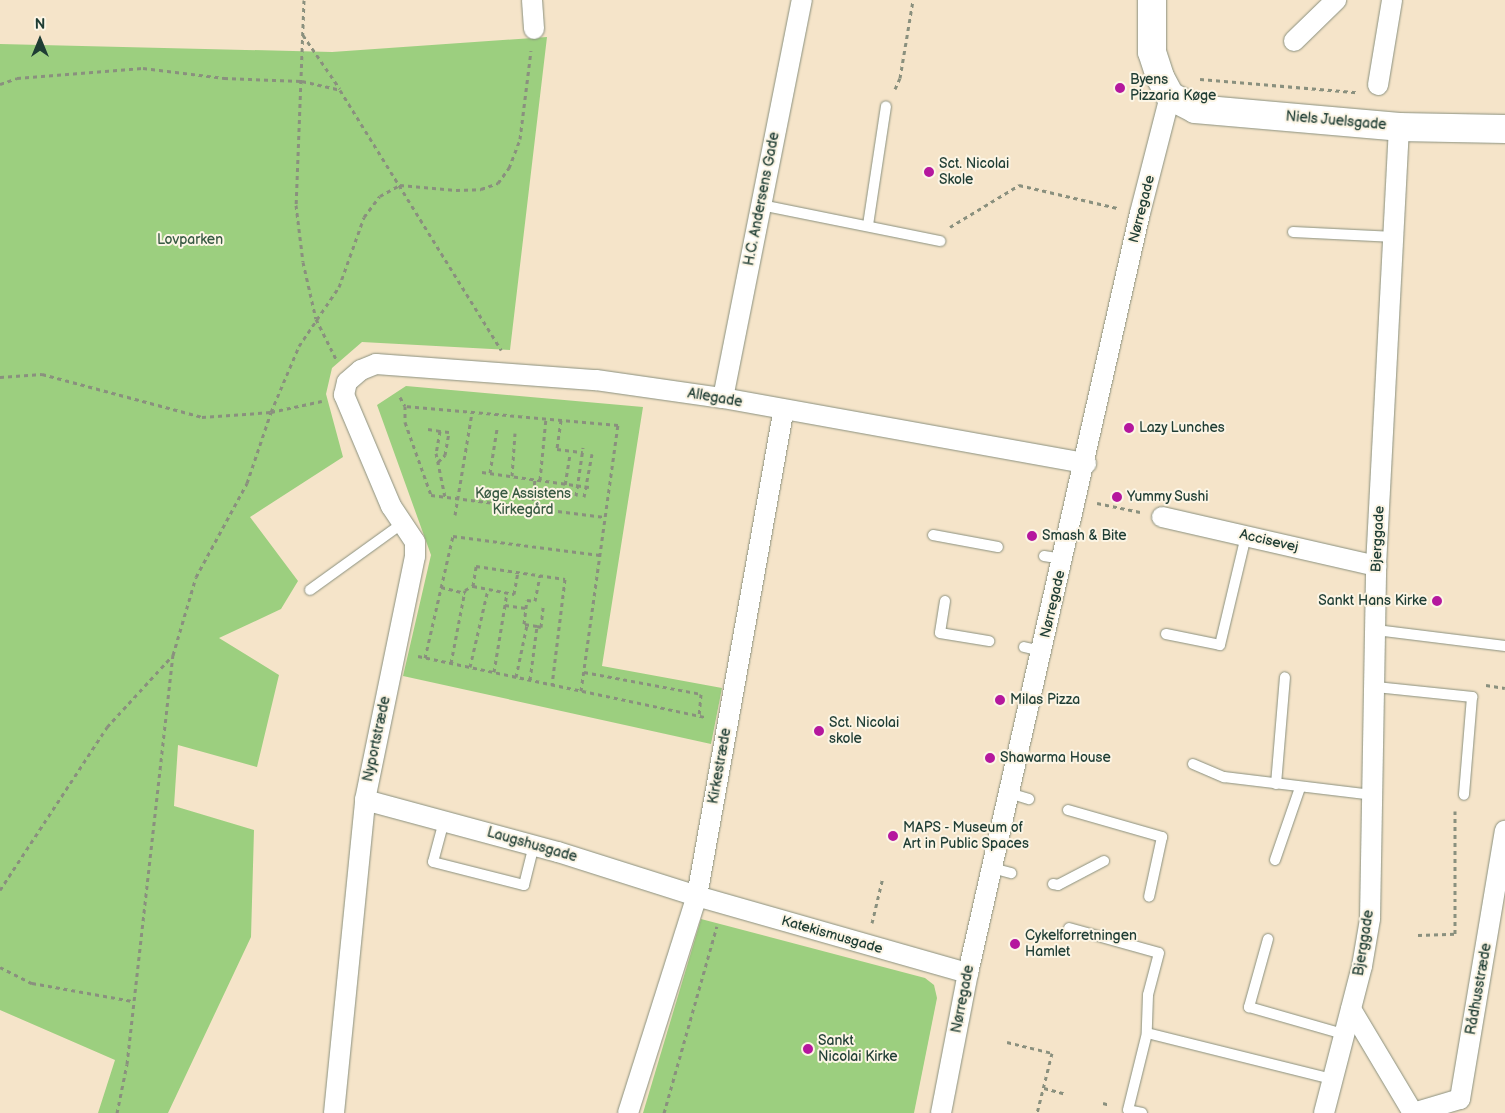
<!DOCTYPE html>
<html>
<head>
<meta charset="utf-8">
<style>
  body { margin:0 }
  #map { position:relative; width:1505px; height:1113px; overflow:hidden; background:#f5e4c9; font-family:"Balsamiq Sans",sans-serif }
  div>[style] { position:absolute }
  .green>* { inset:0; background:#9ccf7f }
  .path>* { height:3px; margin-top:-1.5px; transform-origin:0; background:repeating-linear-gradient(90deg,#8a907e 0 4px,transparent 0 8px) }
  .roads { filter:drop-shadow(0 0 1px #8a907e) drop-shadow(0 0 1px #8a907e) }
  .lane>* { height:10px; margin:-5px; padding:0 5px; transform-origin:5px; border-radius:5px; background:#fff }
  .street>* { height:20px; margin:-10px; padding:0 10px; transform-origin:10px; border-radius:10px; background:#fff }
  .secondary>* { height:28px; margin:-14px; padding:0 14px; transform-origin:14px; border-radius:14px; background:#fff }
  .dots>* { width:14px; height:14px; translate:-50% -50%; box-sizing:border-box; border:2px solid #fcf5e5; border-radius:50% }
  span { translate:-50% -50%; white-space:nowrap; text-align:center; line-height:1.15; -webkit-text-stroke:4px #fcf5e5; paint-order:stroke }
  .poi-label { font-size:14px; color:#1f3d34 }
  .left { translate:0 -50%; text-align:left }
  .right { translate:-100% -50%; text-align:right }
  .street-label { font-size:14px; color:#1f3d34 }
  .park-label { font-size:14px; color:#385a43 }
  .north { position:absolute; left:15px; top:15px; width:50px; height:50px; -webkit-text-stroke:4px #fcf5e5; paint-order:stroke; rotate:0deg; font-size:14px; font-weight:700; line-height:20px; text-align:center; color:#1f3d34 }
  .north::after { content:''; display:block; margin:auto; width:18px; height:22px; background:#1f3d34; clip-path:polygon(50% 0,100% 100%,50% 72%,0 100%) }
</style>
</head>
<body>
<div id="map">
  <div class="green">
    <i style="clip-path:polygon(547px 37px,510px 350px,362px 342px,332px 368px,326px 394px,343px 457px,250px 517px,298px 581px,281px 609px,219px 638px,279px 675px,257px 767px,178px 745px,174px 806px,254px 830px,251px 937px,168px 1113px,98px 1113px,115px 1060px,0 1010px,0 44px,332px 52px)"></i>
    <i style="clip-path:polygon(406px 386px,643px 407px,602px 666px,722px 688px,711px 744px,403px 676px,431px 555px,377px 405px)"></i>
    <i style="clip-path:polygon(701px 919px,925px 978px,934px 985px,937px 998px,914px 1113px,643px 1113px)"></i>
  </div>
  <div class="path">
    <i style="left:304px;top:0;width:205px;rotate:92.2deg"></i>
    <i style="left:296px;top:205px;width:57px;rotate:83deg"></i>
    <i style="left:303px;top:262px;width:58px;rotate:77.2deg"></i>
    <i style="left:316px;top:319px;width:47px;rotate:63.4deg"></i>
    <i style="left:303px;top:35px;width:65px;rotate:55.6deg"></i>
    <i style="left:1200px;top:79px;width:157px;rotate:4.8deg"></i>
    <i style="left:0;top:84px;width:18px;rotate:-19deg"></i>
    <i style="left:17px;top:78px;width:126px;rotate:-4.5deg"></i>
    <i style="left:143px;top:68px;width:82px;rotate:7deg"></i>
    <i style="left:224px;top:78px;width:78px;rotate:2.2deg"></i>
    <i style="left:302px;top:81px;width:39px;rotate:13deg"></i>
    <i style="left:340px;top:90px;width:306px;rotate:58.2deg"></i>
    <i style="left:895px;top:89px;width:12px;rotate:-66deg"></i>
    <i style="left:900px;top:78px;width:79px;rotate:-80.5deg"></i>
    <i style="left:950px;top:227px;width:81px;rotate:-31.3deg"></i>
    <i style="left:1019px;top:185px;width:101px;rotate:13.2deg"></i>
    <i style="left:0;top:377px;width:42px;rotate:-4.1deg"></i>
    <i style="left:42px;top:374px;width:166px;rotate:15deg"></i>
    <i style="left:202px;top:417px;width:69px;rotate:-4.1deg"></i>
    <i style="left:271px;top:412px;width:52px;rotate:-12.2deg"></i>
    <i style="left:400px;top:397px;width:10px;rotate:61deg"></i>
    <i style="left:561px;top:420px;width:29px;rotate:98deg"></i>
    <i style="left:557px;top:449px;width:26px;rotate:7deg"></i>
    <i style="left:428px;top:429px;width:12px;rotate:9deg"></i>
    <i style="left:438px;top:462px;width:10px;rotate:-45deg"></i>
    <i style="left:445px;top:455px;width:23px;rotate:-80deg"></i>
    <i style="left:449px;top:432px;width:9px;rotate:-174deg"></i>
    <i style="left:440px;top:431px;width:22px;rotate:100deg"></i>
    <i style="left:436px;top:453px;width:45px;rotate:78.4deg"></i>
    <i style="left:482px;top:472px;width:108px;rotate:8deg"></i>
    <i style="left:490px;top:473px;width:45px;rotate:-81deg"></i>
    <i style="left:512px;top:476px;width:43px;rotate:-86deg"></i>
    <i style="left:540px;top:480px;width:62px;rotate:-84.5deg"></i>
    <i style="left:564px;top:492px;width:36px;rotate:-81deg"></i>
    <i style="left:576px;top:496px;width:49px;rotate:-81.7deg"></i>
    <i style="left:584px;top:497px;width:44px;rotate:-79.5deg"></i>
    <i style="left:1097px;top:503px;width:44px;rotate:11.8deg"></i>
    <i style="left:531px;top:508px;width:29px;rotate:-82deg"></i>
    <i style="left:455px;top:515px;width:104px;rotate:-80.6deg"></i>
    <i style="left:473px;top:586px;width:42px;rotate:11deg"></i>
    <i style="left:514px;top:594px;width:22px;rotate:-80deg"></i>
    <i style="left:441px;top:587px;width:25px;rotate:14deg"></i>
    <i style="left:505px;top:605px;width:21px;rotate:8deg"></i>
    <i style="left:537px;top:626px;width:4px;rotate:14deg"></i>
    <i style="left:541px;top:627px;width:20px;rotate:-84deg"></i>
    <i style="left:418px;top:656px;width:294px;rotate:12deg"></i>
    <i style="left:425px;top:658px;width:125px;rotate:-77.1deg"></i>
    <i style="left:453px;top:536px;width:148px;rotate:7.4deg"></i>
    <i style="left:451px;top:663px;width:74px;rotate:-79.1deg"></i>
    <i style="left:465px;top:590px;width:9px;rotate:-27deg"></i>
    <i style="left:473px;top:586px;width:20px;rotate:-81deg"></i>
    <i style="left:476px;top:566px;width:90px;rotate:8.3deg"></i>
    <i style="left:565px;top:579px;width:107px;rotate:97deg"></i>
    <i style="left:470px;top:667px;width:80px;rotate:-77deg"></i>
    <i style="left:494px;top:672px;width:80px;rotate:-80.7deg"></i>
    <i style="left:584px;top:672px;width:119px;rotate:10.6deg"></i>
    <i style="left:701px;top:694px;width:22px;rotate:95deg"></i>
    <i style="left:516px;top:677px;width:53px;rotate:-78.1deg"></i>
    <i style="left:530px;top:680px;width:54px;rotate:-82.6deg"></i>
    <i style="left:537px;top:626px;width:13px;rotate:-171deg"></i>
    <i style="left:524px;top:624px;width:24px;rotate:-83deg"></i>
    <i style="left:527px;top:600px;width:8px;rotate:7deg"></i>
    <i style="left:535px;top:601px;width:26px;rotate:-79deg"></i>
    <i style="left:1486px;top:685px;width:19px;rotate:9deg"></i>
    <i style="left:581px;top:691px;width:269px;rotate:-82.1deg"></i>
    <i style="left:618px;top:425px;width:214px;rotate:-174.9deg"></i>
    <i style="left:405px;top:406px;width:16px;rotate:90deg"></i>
    <i style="left:405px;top:422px;width:77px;rotate:70.4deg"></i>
    <i style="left:431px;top:495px;width:175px;rotate:7.2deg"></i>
    <i style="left:0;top:890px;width:195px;rotate:-56.7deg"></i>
    <i style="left:107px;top:727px;width:96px;rotate:-47.5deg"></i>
    <i style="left:872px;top:923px;width:47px;rotate:-76.6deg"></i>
    <i style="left:1418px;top:935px;width:37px;rotate:-2deg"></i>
    <i style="left:1455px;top:934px;width:123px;rotate:-90deg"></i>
    <i style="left:0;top:967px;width:36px;rotate:27deg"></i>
    <i style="left:32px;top:983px;width:102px;rotate:10.2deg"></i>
    <i style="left:1007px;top:1042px;width:46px;rotate:13.7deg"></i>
    <i style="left:1052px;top:1053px;width:62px;rotate:104deg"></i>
    <i style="left:1044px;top:1088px;width:23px;rotate:15deg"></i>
    <i style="left:1103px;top:1103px;width:7px;rotate:16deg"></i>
    <i style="left:117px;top:1113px;width:50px;rotate:-78.5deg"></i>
    <i style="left:127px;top:1064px;width:412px;rotate:-83.6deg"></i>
    <i style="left:173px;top:655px;width:81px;rotate:-73.6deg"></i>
    <i style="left:196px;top:577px;width:107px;rotate:-61.5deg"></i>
    <i style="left:247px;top:483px;width:75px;rotate:-71.3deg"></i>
    <i style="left:271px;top:412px;width:72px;rotate:-67deg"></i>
    <i style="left:299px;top:346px;width:71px;rotate:-55.9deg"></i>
    <i style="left:339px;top:287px;width:74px;rotate:-70.3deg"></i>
    <i style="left:364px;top:217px;width:26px;rotate:-53deg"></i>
    <i style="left:380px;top:196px;width:23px;rotate:-29deg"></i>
    <i style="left:400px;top:185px;width:56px;rotate:5.1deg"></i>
    <i style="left:456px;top:190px;width:25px;rotate:-2deg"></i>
    <i style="left:481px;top:189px;width:18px;rotate:-19deg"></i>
    <i style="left:498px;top:183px;width:19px;rotate:-54deg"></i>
    <i style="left:509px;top:168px;width:31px;rotate:-69deg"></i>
    <i style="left:520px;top:139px;width:89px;rotate:-82.9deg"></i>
    <i style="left:664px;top:1113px;width:194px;rotate:-74.2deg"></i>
  </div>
  <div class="roads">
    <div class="lane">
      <i style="left:761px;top:205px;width:183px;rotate:11.4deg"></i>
      <i style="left:868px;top:225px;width:120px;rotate:-81.4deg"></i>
      <i style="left:1293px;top:232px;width:102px;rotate:2.8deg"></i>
      <i style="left:933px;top:535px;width:66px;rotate:10.5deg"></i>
      <i style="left:1044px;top:556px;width:19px;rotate:9deg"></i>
      <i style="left:310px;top:590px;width:115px;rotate:-35.8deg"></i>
      <i style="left:945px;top:601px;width:32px;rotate:99deg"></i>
      <i style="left:940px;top:633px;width:50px;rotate:9.3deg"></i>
      <i style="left:1376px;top:630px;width:130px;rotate:7.1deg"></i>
      <i style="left:1166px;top:634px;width:55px;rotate:11.5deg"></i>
      <i style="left:1220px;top:645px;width:112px;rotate:-76.6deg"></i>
      <i style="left:1024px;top:647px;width:18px;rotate:13deg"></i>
      <i style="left:1376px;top:687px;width:97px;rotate:5.9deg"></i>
      <i style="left:1472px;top:697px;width:98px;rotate:94.7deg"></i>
      <i style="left:1193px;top:764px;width:34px;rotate:23deg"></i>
      <i style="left:1224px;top:777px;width:149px;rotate:6.9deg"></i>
      <i style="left:1276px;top:784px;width:107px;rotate:-85.2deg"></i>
      <i style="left:1009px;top:793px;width:21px;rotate:17deg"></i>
      <i style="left:1068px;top:810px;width:98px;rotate:16deg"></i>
      <i style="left:1162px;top:837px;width:61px;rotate:102.2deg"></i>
      <i style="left:444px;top:821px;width:42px;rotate:105deg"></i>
      <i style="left:433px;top:862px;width:94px;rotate:14.2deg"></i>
      <i style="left:524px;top:885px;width:41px;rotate:-76deg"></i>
      <i style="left:1275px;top:860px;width:76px;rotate:-70.9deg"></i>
      <i style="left:992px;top:868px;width:20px;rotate:15deg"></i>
      <i style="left:1053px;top:884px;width:5px;rotate:11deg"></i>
      <i style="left:1058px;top:885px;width:52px;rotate:-27.6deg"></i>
      <i style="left:1069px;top:928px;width:93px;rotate:15.5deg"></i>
      <i style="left:1159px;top:953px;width:43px;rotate:104.7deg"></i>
      <i style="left:1148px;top:995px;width:38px;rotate:92deg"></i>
      <i style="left:1268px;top:939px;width:71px;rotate:105.6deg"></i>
      <i style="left:1249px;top:1007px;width:98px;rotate:16deg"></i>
      <i style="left:1142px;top:1113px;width:14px;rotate:-168deg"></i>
      <i style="left:1128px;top:1110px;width:79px;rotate:-76.1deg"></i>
      <i style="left:1147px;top:1033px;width:191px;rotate:14deg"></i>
    </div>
    <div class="street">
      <i style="left:532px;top:0;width:29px;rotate:86deg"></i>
      <i style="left:1294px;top:41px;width:59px;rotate:-44.3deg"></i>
      <i style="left:1378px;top:85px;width:86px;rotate:-80.6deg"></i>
      <i style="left:723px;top:398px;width:406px;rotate:-78.8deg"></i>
      <i style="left:1162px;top:517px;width:220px;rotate:12.9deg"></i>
      <i style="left:365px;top:800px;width:200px;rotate:15.1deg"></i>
      <i style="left:558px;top:852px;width:146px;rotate:17.6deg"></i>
      <i style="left:697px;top:896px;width:282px;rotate:15.9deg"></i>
      <i style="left:1351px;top:1009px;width:121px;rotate:59.2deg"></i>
      <i style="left:334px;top:1113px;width:315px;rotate:-84.3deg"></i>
      <i style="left:365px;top:800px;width:249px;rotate:-78.4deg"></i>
      <i style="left:415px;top:556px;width:14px;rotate:-90deg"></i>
      <i style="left:415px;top:542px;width:43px;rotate:-123.7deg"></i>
      <i style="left:391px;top:506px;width:121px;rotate:-112.9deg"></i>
      <i style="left:344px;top:395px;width:13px;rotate:-77deg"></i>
      <i style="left:347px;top:382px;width:18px;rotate:-41deg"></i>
      <i style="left:361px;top:370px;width:16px;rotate:-22deg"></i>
      <i style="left:376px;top:364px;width:221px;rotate:4.2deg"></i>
      <i style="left:596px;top:380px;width:128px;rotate:8.1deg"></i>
      <i style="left:723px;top:398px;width:369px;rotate:10.2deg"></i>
      <i style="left:628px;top:1113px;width:228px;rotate:-72.4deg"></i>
      <i style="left:697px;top:896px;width:493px;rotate:-79.9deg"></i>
      <i style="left:941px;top:1113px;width:143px;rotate:-79.1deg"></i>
      <i style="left:968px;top:973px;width:779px;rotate:-77.25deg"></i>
      <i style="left:1140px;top:213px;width:121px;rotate:-75.6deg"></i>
      <i style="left:1324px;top:1113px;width:152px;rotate:-75.5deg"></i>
      <i style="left:1362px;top:966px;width:48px;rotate:-80.3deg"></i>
      <i style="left:1370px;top:919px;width:353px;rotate:-89deg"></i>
      <i style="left:1376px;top:566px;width:440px;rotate:-87deg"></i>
      <i style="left:1413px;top:1113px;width:49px;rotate:-16.6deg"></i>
      <i style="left:1460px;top:1099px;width:272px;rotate:-80.5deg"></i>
    </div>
    <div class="secondary">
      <i style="left:1152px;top:0;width:52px;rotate:90deg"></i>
      <i style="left:1152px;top:52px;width:26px;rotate:72deg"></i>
      <i style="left:1160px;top:77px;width:21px;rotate:62deg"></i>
      <i style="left:1170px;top:96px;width:28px;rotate:27deg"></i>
      <i style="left:1195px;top:109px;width:205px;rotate:5deg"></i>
      <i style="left:1399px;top:127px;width:106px;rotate:1.1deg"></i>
    </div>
  </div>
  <div class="dots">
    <i style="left:1120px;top:88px;background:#b5179e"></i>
    <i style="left:929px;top:172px;background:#b5179e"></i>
    <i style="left:1129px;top:428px;background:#b5179e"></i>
    <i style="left:1117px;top:497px;background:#b5179e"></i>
    <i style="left:1032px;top:536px;background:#b5179e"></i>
    <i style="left:1437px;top:601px;background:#b5179e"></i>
    <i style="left:1000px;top:700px;background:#b5179e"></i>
    <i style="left:819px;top:731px;background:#b5179e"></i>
    <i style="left:990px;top:758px;background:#b5179e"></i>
    <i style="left:893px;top:836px;background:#b5179e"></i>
    <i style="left:1015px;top:944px;background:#b5179e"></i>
    <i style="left:808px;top:1049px;background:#b5179e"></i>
  </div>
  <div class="poi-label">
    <span class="left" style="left:1130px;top:88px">Byens<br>Pizzaria Køge</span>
    <span class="left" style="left:939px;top:172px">Sct. Nicolai<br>Skole</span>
    <span class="left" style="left:1139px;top:428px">Lazy Lunches</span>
    <span class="left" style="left:1127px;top:497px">Yummy Sushi</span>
    <span class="left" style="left:1042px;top:536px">Smash &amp; Bite</span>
    <span class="right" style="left:1427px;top:601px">Sankt Hans Kirke</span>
    <span class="left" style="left:1010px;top:700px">Milas Pizza</span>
    <span class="left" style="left:829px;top:731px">Sct. Nicolai<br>skole</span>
    <span class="left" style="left:1000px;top:758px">Shawarma House</span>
    <span class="left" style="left:903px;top:836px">MAPS - Museum of<br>Art in Public Spaces</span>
    <span class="left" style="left:1025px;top:944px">Cykelforretningen<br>Hamlet</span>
    <span class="left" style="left:818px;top:1049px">Sankt<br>Nicolai Kirke</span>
  </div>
  <div class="street-label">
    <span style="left:1336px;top:121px;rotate:5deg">Niels Juelsgade</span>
    <span style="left:762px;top:199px;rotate:-79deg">H.C. Andersens Gade</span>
    <span style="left:1142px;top:209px;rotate:-76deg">Nørregade</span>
    <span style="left:715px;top:398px;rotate:10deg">Allegade</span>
    <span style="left:1378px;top:539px;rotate:-87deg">Bjerggade</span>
    <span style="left:1269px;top:541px;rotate:13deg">Accisevej</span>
    <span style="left:1053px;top:604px;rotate:-77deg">Nørregade</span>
    <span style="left:377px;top:739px;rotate:-78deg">Nyportstræde</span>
    <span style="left:720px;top:766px;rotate:-80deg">Kirkestræde</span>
    <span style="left:532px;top:845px;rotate:16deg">Laugshusgade</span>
    <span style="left:832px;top:935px;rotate:16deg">Katekismusgade</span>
    <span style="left:1364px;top:943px;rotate:-81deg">Bjerggade</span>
    <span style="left:1479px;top:989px;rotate:-80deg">Rådhusstræde</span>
    <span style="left:963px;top:999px;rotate:-79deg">Nørregade</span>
  </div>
  <div class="park-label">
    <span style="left:190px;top:240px">Lovparken</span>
    <span style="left:523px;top:502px">Køge Assistens<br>Kirkegård</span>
  </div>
  <div class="north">N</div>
</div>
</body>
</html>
